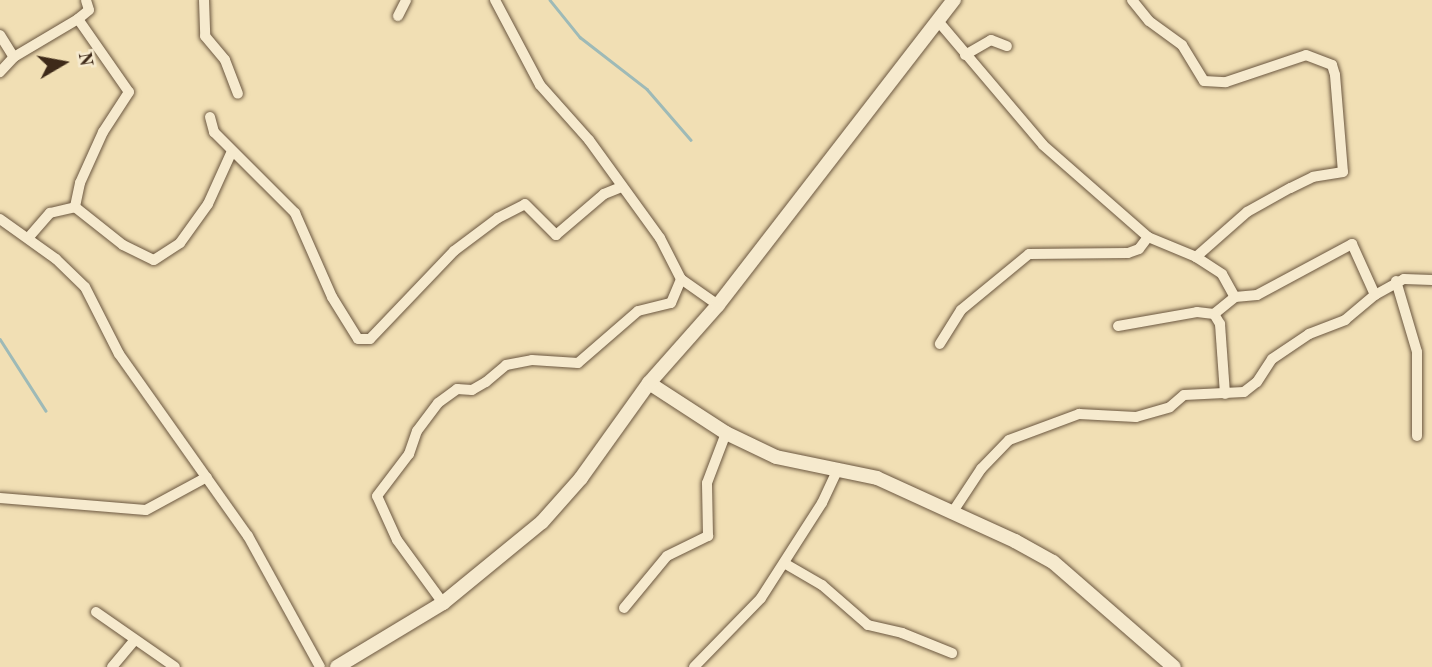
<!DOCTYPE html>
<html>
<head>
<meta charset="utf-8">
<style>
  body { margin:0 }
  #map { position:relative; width:1432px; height:667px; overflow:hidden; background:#f1dfb4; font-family:"Old Standard TT",serif }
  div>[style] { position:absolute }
  .stream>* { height:2.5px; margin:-1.25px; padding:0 1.25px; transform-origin:1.25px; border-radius:1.25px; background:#9ebab7 }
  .roads { filter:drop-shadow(0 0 2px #6b5740) drop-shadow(0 0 2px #6b5740) }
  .street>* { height:10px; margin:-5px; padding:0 5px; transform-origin:5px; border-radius:5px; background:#f6eace }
  .secondary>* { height:14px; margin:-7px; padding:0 7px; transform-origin:7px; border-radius:7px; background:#f6eace }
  span { translate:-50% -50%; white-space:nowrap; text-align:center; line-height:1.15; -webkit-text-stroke:6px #f6eace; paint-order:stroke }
  .north { position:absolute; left:28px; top:28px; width:70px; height:70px; -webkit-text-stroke:5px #f6eace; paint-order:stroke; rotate:80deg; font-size:19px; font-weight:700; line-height:28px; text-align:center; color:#3e2a19 }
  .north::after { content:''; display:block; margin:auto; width:24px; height:32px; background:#3e2a19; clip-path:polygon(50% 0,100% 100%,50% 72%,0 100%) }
</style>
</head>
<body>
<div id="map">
  <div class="stream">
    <i style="left:550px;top:0;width:48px;rotate:51deg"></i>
    <i style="left:580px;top:37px;width:85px;rotate:37.8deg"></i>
    <i style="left:647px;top:89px;width:67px;rotate:49.2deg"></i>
    <i style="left:0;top:339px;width:85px;rotate:57.4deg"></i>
  </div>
  <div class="roads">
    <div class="street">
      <i style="left:204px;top:0;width:36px;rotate:88deg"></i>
      <i style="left:205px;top:36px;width:31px;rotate:50deg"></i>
      <i style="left:225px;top:60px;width:36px;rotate:69deg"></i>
      <i style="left:495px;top:0;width:96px;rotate:62.1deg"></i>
      <i style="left:540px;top:85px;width:74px;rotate:48.3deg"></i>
      <i style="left:589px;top:140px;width:121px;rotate:54.1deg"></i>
      <i style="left:660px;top:238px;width:46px;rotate:62.9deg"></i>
      <i style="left:681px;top:279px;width:45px;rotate:35.1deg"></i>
      <i style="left:1132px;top:0;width:27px;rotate:51deg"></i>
      <i style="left:1149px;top:21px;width:41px;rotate:36deg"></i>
      <i style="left:1182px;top:45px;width:42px;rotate:58.6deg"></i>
      <i style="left:1204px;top:81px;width:22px;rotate:3deg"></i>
      <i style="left:1226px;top:82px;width:84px;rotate:-18.6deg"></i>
      <i style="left:1306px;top:55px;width:28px;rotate:21deg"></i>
      <i style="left:1332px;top:65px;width:10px;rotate:73deg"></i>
      <i style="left:1335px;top:75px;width:97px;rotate:85.3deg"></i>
      <i style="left:1343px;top:172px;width:30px;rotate:171deg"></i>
      <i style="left:1313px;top:177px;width:25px;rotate:154deg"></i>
      <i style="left:1290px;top:188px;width:49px;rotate:150.8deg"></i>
      <i style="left:1247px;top:212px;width:68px;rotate:138.6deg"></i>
      <i style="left:398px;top:16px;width:18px;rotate:-63deg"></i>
      <i style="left:78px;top:19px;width:14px;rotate:-39deg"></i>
      <i style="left:89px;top:10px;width:10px;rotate:-107deg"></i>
      <i style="left:938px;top:21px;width:162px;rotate:49.7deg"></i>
      <i style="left:1043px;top:145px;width:140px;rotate:41.2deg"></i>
      <i style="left:1148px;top:237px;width:15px;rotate:127deg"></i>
      <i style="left:1139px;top:249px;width:12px;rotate:160deg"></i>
      <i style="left:1128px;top:253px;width:99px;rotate:179.4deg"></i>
      <i style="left:1029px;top:254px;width:88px;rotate:140.5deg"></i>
      <i style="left:961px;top:310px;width:40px;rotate:122deg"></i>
      <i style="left:0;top:35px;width:26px;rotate:58deg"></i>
      <i style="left:14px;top:57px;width:21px;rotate:133deg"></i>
      <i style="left:965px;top:55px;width:30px;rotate:-30deg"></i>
      <i style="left:991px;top:40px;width:17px;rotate:21deg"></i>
      <i style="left:14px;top:57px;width:74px;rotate:-30.7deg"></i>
      <i style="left:78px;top:19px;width:89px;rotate:55.1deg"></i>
      <i style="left:129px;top:92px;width:48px;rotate:123deg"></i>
      <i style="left:103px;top:132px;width:56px;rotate:114.3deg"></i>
      <i style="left:80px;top:183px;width:25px;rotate:102deg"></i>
      <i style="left:210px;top:117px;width:16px;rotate:75deg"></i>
      <i style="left:214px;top:132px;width:115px;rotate:45deg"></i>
      <i style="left:295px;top:213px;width:92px;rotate:66.2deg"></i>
      <i style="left:332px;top:297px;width:49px;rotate:58.2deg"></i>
      <i style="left:358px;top:339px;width:12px"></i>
      <i style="left:370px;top:339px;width:122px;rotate:-46.3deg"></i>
      <i style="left:454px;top:251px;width:55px;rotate:-36.9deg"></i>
      <i style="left:498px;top:218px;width:30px;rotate:-27deg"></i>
      <i style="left:525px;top:204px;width:44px;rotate:45deg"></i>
      <i style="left:556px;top:235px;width:63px;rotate:-40.5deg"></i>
      <i style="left:604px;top:194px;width:18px;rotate:-22deg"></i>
      <i style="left:0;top:219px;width:69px;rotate:35.5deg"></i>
      <i style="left:56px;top:259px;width:40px;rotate:44deg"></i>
      <i style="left:85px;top:287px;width:75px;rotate:63.1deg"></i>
      <i style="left:119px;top:354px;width:223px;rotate:54.7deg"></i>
      <i style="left:248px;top:536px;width:149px;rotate:61.2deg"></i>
      <i style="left:29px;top:237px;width:32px;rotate:-49deg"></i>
      <i style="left:50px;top:213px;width:26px;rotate:-13deg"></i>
      <i style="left:75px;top:207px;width:61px;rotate:38.4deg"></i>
      <i style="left:123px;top:245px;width:34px;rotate:26deg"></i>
      <i style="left:154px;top:260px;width:31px;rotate:-33deg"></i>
      <i style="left:180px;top:243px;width:48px;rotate:-54.3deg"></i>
      <i style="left:208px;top:204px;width:58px;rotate:-65.6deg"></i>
      <i style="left:1148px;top:237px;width:52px;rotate:22.6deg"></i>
      <i style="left:1196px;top:257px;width:31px;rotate:33deg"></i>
      <i style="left:1222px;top:274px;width:26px;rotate:61deg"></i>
      <i style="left:1235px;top:297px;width:22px;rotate:-5deg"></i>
      <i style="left:1257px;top:295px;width:108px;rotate:-28.2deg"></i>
      <i style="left:1352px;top:244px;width:56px;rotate:65.7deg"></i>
      <i style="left:1375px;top:295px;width:33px;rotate:-29deg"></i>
      <i style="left:1404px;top:279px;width:28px;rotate:2deg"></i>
      <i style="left:1396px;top:281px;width:74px;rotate:73.5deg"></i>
      <i style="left:1417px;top:352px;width:84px;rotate:90deg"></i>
      <i style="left:1214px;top:314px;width:27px;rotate:-39deg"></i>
      <i style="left:1118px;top:326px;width:80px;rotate:-10deg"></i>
      <i style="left:1197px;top:312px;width:17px;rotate:7deg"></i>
      <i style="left:1214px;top:314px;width:12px;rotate:59deg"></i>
      <i style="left:1220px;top:324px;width:70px;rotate:85.9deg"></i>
      <i style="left:0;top:498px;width:146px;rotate:4.7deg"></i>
      <i style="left:146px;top:510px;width:69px;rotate:-28.4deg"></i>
      <i style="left:952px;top:513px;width:53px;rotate:-56.6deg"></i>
      <i style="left:981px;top:469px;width:40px;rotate:-46deg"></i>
      <i style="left:1009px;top:440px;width:75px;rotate:-20.4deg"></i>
      <i style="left:1079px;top:414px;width:57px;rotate:3deg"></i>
      <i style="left:1136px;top:417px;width:35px;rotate:-16deg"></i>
      <i style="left:1170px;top:407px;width:18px;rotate:-41deg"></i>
      <i style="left:1184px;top:395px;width:60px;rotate:-2.9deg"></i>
      <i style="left:1244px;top:392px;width:16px;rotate:-38deg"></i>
      <i style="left:1257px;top:382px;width:27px;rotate:-57deg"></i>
      <i style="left:1272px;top:359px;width:45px;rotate:-34deg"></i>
      <i style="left:1309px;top:334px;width:39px;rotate:-21deg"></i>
      <i style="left:1345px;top:320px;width:39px;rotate:-40deg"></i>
      <i style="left:784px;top:563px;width:44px;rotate:30.1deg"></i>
      <i style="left:822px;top:585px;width:61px;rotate:41deg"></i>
      <i style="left:868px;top:625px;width:35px;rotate:13deg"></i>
      <i style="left:902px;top:633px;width:54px;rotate:21.8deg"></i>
      <i style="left:443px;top:603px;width:78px;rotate:-126.1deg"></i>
      <i style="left:397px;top:540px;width:48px;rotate:-114.4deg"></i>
      <i style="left:377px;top:496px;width:53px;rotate:-52.7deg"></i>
      <i style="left:409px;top:454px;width:24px;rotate:-71deg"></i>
      <i style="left:417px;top:431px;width:35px;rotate:-53deg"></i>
      <i style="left:438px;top:403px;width:24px;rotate:-36deg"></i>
      <i style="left:457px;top:389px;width:15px;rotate:4deg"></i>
      <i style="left:472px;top:390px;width:16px;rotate:-30deg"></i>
      <i style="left:486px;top:382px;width:26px;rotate:-40deg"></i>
      <i style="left:506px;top:365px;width:26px;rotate:-11deg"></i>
      <i style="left:532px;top:360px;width:46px;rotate:3.7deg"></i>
      <i style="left:578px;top:363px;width:79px;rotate:-40.9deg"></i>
      <i style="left:638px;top:311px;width:34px;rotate:-14deg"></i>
      <i style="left:671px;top:303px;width:26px;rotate:-67deg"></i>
      <i style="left:624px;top:608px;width:67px;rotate:-50.4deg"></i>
      <i style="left:667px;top:556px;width:46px;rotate:-26deg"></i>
      <i style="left:708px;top:536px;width:53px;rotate:-91.1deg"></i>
      <i style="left:707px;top:483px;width:53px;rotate:-69.2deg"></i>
      <i style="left:96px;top:612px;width:96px;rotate:34.8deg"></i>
      <i style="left:112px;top:667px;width:35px;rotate:-50deg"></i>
      <i style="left:694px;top:667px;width:96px;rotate:-45.8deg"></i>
      <i style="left:761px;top:598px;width:113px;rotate:-57.3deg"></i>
      <i style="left:822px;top:503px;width:35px;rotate:-65deg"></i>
    </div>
    <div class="secondary">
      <i style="left:649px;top:383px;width:92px;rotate:33deg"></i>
      <i style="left:726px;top:433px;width:55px;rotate:25.6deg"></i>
      <i style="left:776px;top:457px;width:103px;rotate:11.7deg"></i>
      <i style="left:877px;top:478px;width:152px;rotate:24.5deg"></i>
      <i style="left:1015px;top:541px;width:43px;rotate:28.9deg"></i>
      <i style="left:1053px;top:562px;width:160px;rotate:41deg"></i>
      <i style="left:337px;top:667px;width:124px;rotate:-31.1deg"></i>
      <i style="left:443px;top:603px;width:128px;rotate:-39.3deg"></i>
      <i style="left:542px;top:522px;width:59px;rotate:-48.4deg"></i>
      <i style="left:581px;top:478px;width:117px;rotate:-54.4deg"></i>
      <i style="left:649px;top:383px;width:104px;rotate:-48.5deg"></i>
      <i style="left:718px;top:305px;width:386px;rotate:-52.3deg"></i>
    </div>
  </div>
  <div class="north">N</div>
</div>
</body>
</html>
